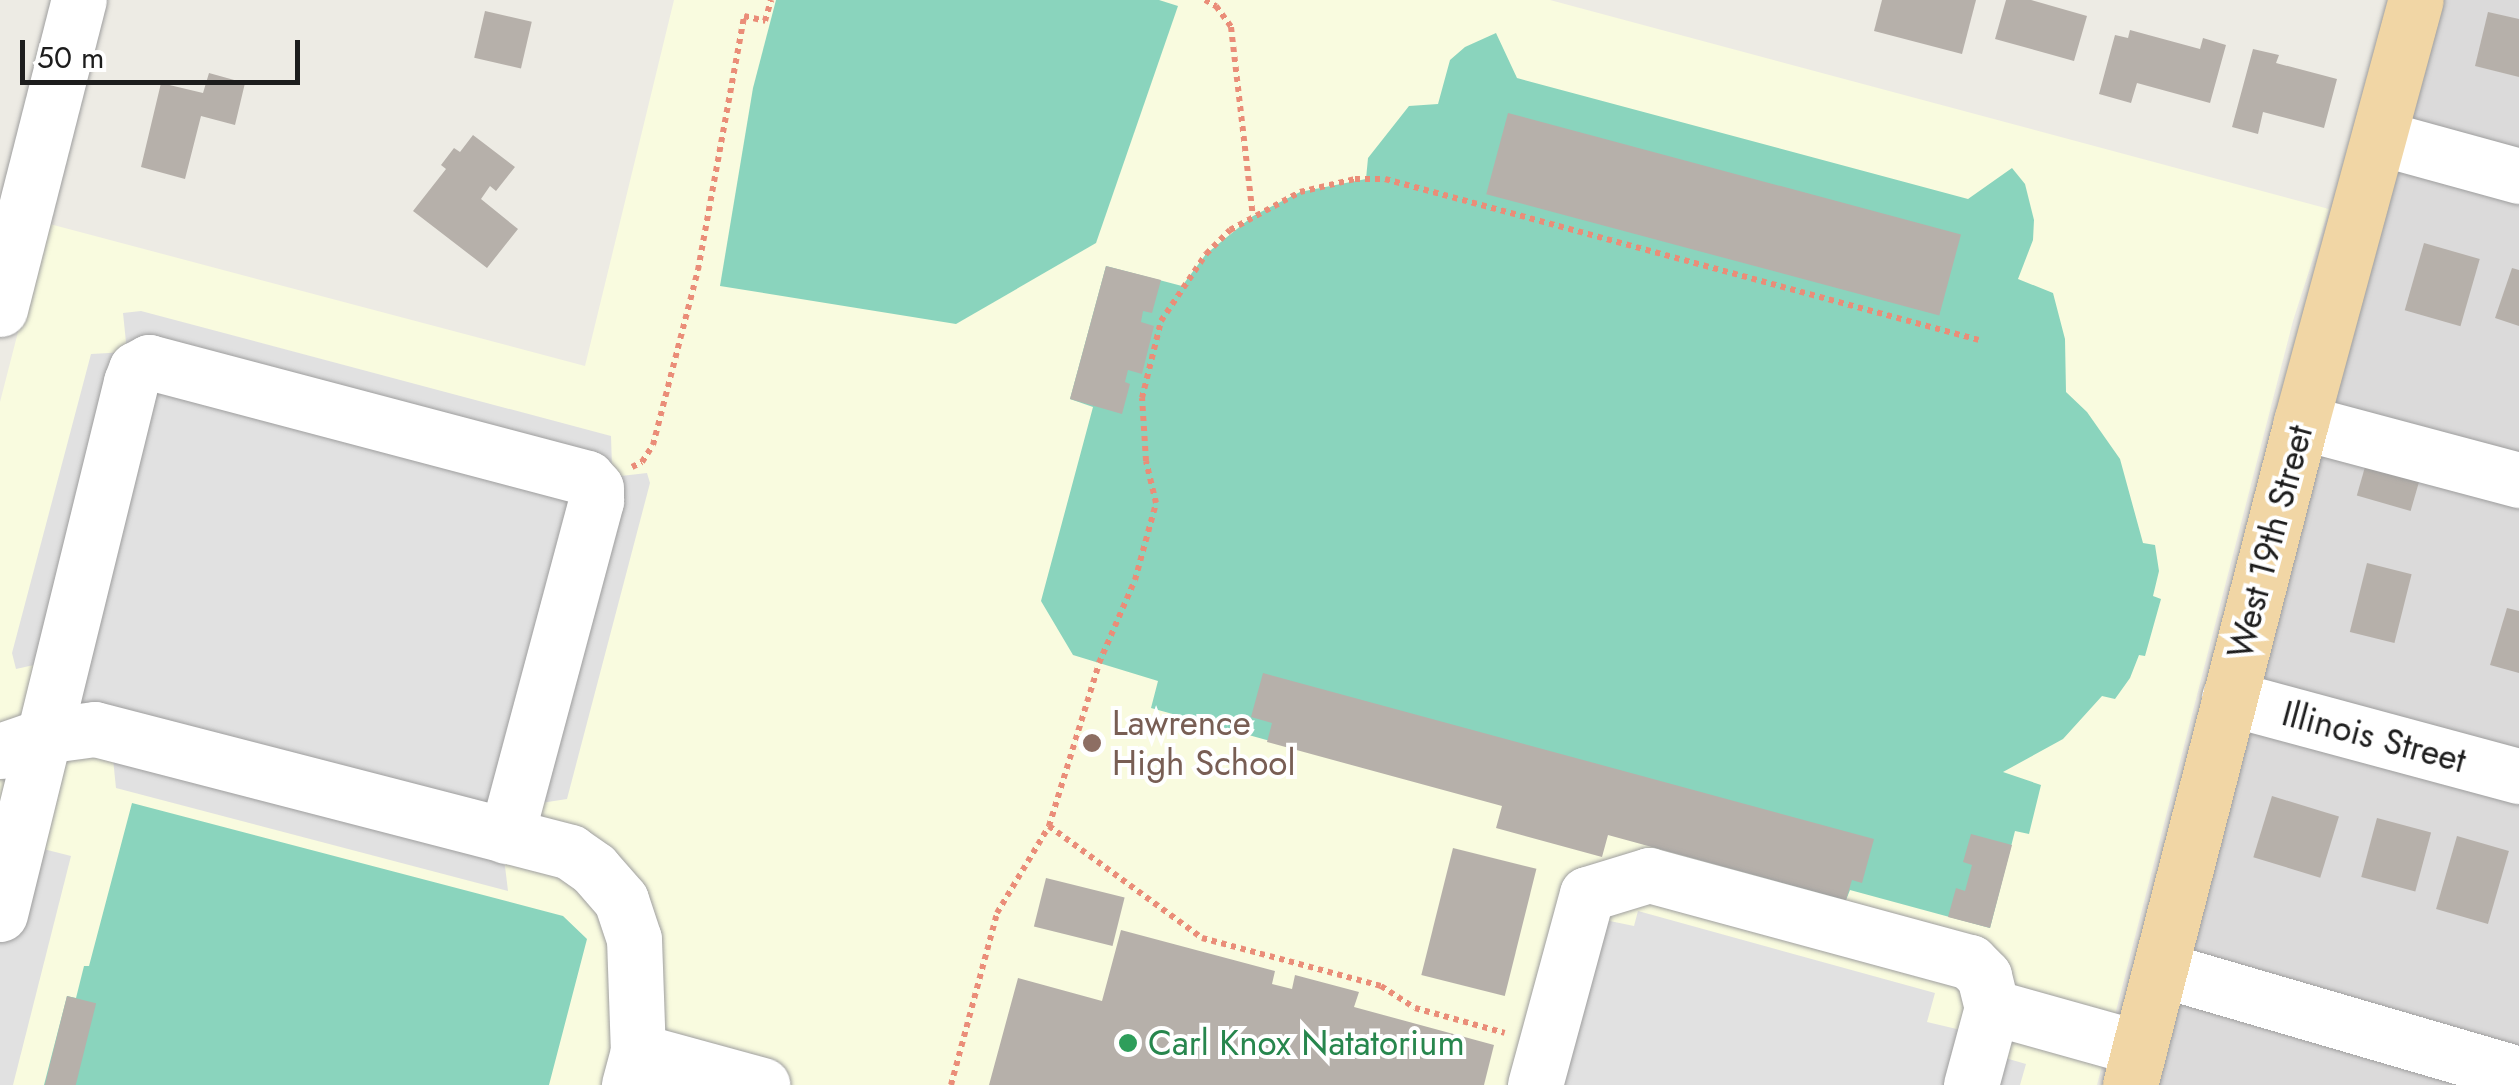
<!DOCTYPE html>
<html>
<head>
<meta charset="utf-8">
<style>
  body { margin:0 }
  #map { position:relative; width:2519px; height:1085px; overflow:hidden; background:#edebe4; font-family:Jost,sans-serif }
  div>[style] { position:absolute }
  .residential>* { inset:0; background:#dbdada }
  .education>* { inset:0; background:#f9fbdf }
  .pitch>* { inset:0; background:#8ad4bd }
  .parking>* { inset:0; background:#e1e1e1 }
  .building>* { inset:0; background:#b6b0aa; transform-origin:0 0 }
  .path>* { height:6px; margin-top:-3px; transform-origin:0; background:repeating-linear-gradient(90deg,#ea8d78 0 5px,transparent 0 10px) }
  .roads { filter:drop-shadow(0 0 2px #9e9e9e) drop-shadow(0 0 2px #9e9e9e) }
  .minor>* { height:55px; margin:-27.5px; padding:0 27.5px; transform-origin:27.5px; border-radius:27.5px; background:#fff }
  .major>* { height:55px; margin:-27.5px; padding:0 27.5px; transform-origin:27.5px; border-radius:27.5px; background:#f1d6a5 }
  .dots>* { width:28px; height:28px; translate:-50% -50%; box-sizing:border-box; border:5px solid #fff; border-radius:50% }
  span { translate:-50% -50%; white-space:nowrap; text-align:center; line-height:1.15; -webkit-text-stroke:8px #fff; paint-order:stroke }
  .street-label { font-size:35px; color:#1d1d1d }
  .education-label { font-size:35px; color:#785e54 }
  .left { translate:0 -50%; text-align:left }
  .leisure-label { font-size:35px; color:#27864d }
  .scale { position:absolute; left:20px; top:40px; width:280px; height:45px; box-sizing:border-box; border:5px solid #1d1d1d; border-top:0; padding-left:12px; font-size:30px; line-height:35px; white-space:nowrap; color:#1d1d1d; -webkit-text-stroke:8px #fff; paint-order:stroke }
</style>
</head>
<body>
<div id="map">
  <div class="residential">
    <i style="clip-path:polygon(2416px 0,2519px 0,2519px 1085px,2130px 1085px)"></i>
  </div>
  <div class="education">
    <i style="clip-path:polygon(674px 0,1550px 0,2329px 209px,2293px 321px,2097px 1085px,0 1085px,0 402px,46px 223px,585px 366px)"></i>
  </div>
  <div class="pitch">
    <i style="clip-path:polygon(776px 0,1159px 0,1178px 6px,1096px 243px,956px 324px,720px 286px,753px 88px)"></i>
    <i style="clip-path:polygon(1496px 33px,1517px 78px,1968px 199px,2012px 168px,2025px 184px,2034px 220px,2033px 240px,2018px 279px,2053px 293px,2065px 339px,2066px 392px,2087px 412px,2120px 459px,2143px 543px,2155px 545px,2159px 571px,2153px 596px,2161px 599px,2145px 656px,2139px 655px,2130px 678px,2115px 699px,2102px 696px,2063px 739px,2003px 772px,2041px 785px,2029px 834px,2015px 831px,1990px 928px,1850px 890px,1846px 900px,1151px 708px,1158px 681px,1073px 655px,1041px 601px,1093px 407px,1070px 399px,1106px 266px,1182px 286px,1206px 254px,1253px 216px,1300px 192px,1366px 179px,1368px 158px,1409px 106px,1438px 104px,1450px 60px,1465px 47px)"></i>
    <i style="clip-path:polygon(132px 803px,563px 916px,587px 939px,549px 1085px,44px 1085px,67px 996px,76px 998px,84px 966px,89px 966px)"></i>
  </div>
  <div class="parking">
    <i style="clip-path:polygon(141px 311px,611px 436px,612px 467px,621px 476px,647px 473px,650px 483px,567px 799px,528px 805px,504px 858px,508px 891px,116px 788px,108px 710px,66px 706px,34px 665px,16px 669px,12px 653px,91px 354px,127px 352px,123px 313px)"></i>
    <i style="clip-path:polygon(0 838px,71px 856px,13px 1085px,0 1085px)"></i>
    <i style="clip-path:polygon(1638px 911px,1935px 993px,1927px 1022px,1999px 1039px,1995px 1055px,2026px 1064px,2020px 1085px,1556px 1085px,1600px 919px,1634px 926px)"></i>
  </div>
  <div class="building">
    <i style="clip-path:polygon(1882px 0,1976px 0,1962px 54px,1874px 31px)"></i>
    <i style="clip-path:polygon(2006px 0,2031px 0,2087px 16px,2074px 61px,1995px 39px)"></i>
    <i style="left:485px;top:11px;width:48px;height:48px;rotate:13deg"></i>
    <i style="clip-path:polygon(2488px 12px,2519px 19px,2519px 77px,2475px 66px)"></i>
    <i style="clip-path:polygon(2130px 30px,2200px 49px,2203px 38px,2226px 45px,2210px 103px,2137px 83px,2131px 103px,2099px 94px,2115px 35px,2128px 38px)"></i>
    <i style="clip-path:polygon(2253px 49px,2279px 55px,2276px 63px,2337px 79px,2324px 128px,2263px 112px,2258px 134px,2232px 127px)"></i>
    <i style="clip-path:polygon(209px 73px,245px 83px,235px 125px,201px 116px,185px 179px,141px 167px,161px 83px,203px 93px)"></i>
    <i style="left:1508px;top:113px;width:469px;height:84px;rotate:15deg"></i>
    <i style="clip-path:polygon(473px 135px,515px 167px,496px 191px,490px 186px,481px 199px,518px 229px,487px 268px,413px 211px,446px 169px,441px 165px,454px 148px,460px 152px)"></i>
    <i style="left:2424px;top:243px;width:58px;height:70px;rotate:16deg"></i>
    <i style="clip-path:polygon(1106px 266px,1161px 280px,1152px 313px,1143px 311px,1141px 322px,1154px 326px,1142px 374px,1128px 370px,1125px 382px,1130px 384px,1122px 414px,1070px 399px)"></i>
    <i style="clip-path:polygon(2512px 268px,2519px 270px,2519px 326px,2495px 318px)"></i>
    <i style="left:2367px;top:460px;width:56px;height:37px;rotate:16deg"></i>
    <i style="left:2367px;top:563px;width:46px;height:71px;rotate:14deg"></i>
    <i style="clip-path:polygon(2507px 608px,2519px 611px,2519px 673px,2490px 665px)"></i>
    <i style="clip-path:polygon(1263px 673px,1874px 839px,1862px 883px,1852px 880px,1846px 900px,1608px 835px,1602px 857px,1496px 828px,1502px 806px,1267px 742px,1272px 723px,1251px 717px)"></i>
    <i style="left:2272px;top:796px;width:70px;height:64px;rotate:17deg"></i>
    <i style="left:2377px;top:818px;width:56px;height:61px;rotate:15deg"></i>
    <i style="clip-path:polygon(1971px 834px,2012px 845px,1990px 928px,1948px 917px,1956px 888px,1965px 891px,1972px 865px,1963px 862px)"></i>
    <i style="left:2457px;top:836px;width:54px;height:76px;rotate:16deg"></i>
    <i style="left:1453px;top:848px;width:86px;height:131px;rotate:14deg"></i>
    <i style="left:1046px;top:878px;width:81px;height:50px;rotate:14deg"></i>
    <i style="clip-path:polygon(1121px 930px,1275px 971px,1272px 984px,1292px 989px,1295px 975px,1359px 992px,1354px 1007px,1494px 1045px,1484px 1085px,989px 1085px,1018px 978px,1102px 1001px)"></i>
    <i style="left:67px;top:996px;width:30px;height:92px;rotate:14deg"></i>
  </div>
  <div class="path">
    <i style="left:1205px;top:0;width:13px;rotate:29deg"></i>
    <i style="left:1216px;top:6px;width:26px;rotate:54deg"></i>
    <i style="left:1231px;top:27px;width:190px;rotate:83.4deg"></i>
    <i style="left:632px;top:467px;width:11px;rotate:-27deg"></i>
    <i style="left:642px;top:462px;width:20px;rotate:-57deg"></i>
    <i style="left:653px;top:445px;width:181px;rotate:-75.6deg"></i>
    <i style="left:698px;top:270px;width:258px;rotate:-79.7deg"></i>
    <i style="left:744px;top:16px;width:22px;rotate:13deg"></i>
    <i style="left:765px;top:21px;width:22px;rotate:-74deg"></i>
    <i style="left:1049px;top:826px;width:190px;rotate:36.2deg"></i>
    <i style="left:1202px;top:938px;width:185px;rotate:15deg"></i>
    <i style="left:1381px;top:986px;width:40px;rotate:32.9deg"></i>
    <i style="left:1415px;top:1008px;width:93px;rotate:15.5deg"></i>
    <i style="left:951px;top:1085px;width:178px;rotate:-75deg"></i>
    <i style="left:997px;top:913px;width:101px;rotate:-59.1deg"></i>
    <i style="left:1049px;top:826px;width:170px;rotate:-72.9deg"></i>
    <i style="left:1099px;top:663px;width:90px;rotate:-66.6deg"></i>
    <i style="left:1135px;top:580px;width:80px;rotate:-74.7deg"></i>
    <i style="left:1156px;top:503px;width:43px;rotate:-103.4deg"></i>
    <i style="left:1146px;top:461px;width:63px;rotate:-93.6deg"></i>
    <i style="left:1142px;top:398px;width:79px;rotate:-76.1deg"></i>
    <i style="left:1161px;top:321px;width:81px;rotate:-56.1deg"></i>
    <i style="left:1206px;top:254px;width:34px;rotate:-45deg"></i>
    <i style="left:1230px;top:230px;width:80px;rotate:-28.5deg"></i>
    <i style="left:1300px;top:192px;width:57px;rotate:-13.3deg"></i>
    <i style="left:1355px;top:179px;width:30px"></i>
    <i style="left:1385px;top:179px;width:615px;rotate:15.17deg"></i>
  </div>
  <div class="roads">
    <div class="minor">
      <i style="left:2381px;top:138px;width:143px;rotate:15.4deg"></i>
      <i style="left:0;top:309px;width:319px;rotate:-75.7deg"></i>
      <i style="left:2301px;top:422px;width:226px;rotate:14.9deg"></i>
      <i style="left:2229px;top:698px;width:300px;rotate:15.1deg"></i>
      <i style="left:0;top:751px;width:46px;rotate:-19.2deg"></i>
      <i style="left:43px;top:736px;width:52px;rotate:-7.7deg"></i>
      <i style="left:95px;top:729px;width:491px;rotate:14.5deg"></i>
      <i style="left:570px;top:852px;width:29px;rotate:35deg"></i>
      <i style="left:594px;top:869px;width:41px;rotate:48.9deg"></i>
      <i style="left:621px;top:900px;width:41px;rotate:71.6deg"></i>
      <i style="left:634px;top:939px;width:112px;rotate:88deg"></i>
      <i style="left:638px;top:1051px;width:35px;rotate:105deg"></i>
      <i style="left:0;top:914px;width:548px;rotate:-76.17deg"></i>
      <i style="left:131px;top:382px;width:14px;rotate:-69deg"></i>
      <i style="left:136px;top:369px;width:15px;rotate:-28deg"></i>
      <i style="left:149px;top:362px;width:453px;rotate:14.8deg"></i>
      <i style="left:587px;top:478px;width:13px;rotate:48deg"></i>
      <i style="left:596px;top:488px;width:13px;rotate:90deg"></i>
      <i style="left:596px;top:501px;width:347px;rotate:105deg"></i>
      <i style="left:2160px;top:969px;width:374px;rotate:16.3deg"></i>
      <i style="left:638px;top:1051px;width:129px;rotate:15.3deg"></i>
      <i style="left:1535px;top:1085px;width:198px;rotate:-74.8deg"></i>
      <i style="left:1587px;top:894px;width:65px;rotate:-17deg"></i>
      <i style="left:1649px;top:875px;width:333px;rotate:15.2deg"></i>
      <i style="left:1970px;top:962px;width:20px;rotate:45deg"></i>
      <i style="left:1984px;top:976px;width:32px;rotate:76deg"></i>
      <i style="left:1992px;top:1007px;width:153px;rotate:15.6deg"></i>
      <i style="left:1971px;top:1085px;width:81px;rotate:-74.9deg"></i>
    </div>
    <div class="major">
      <i style="left:2130px;top:1085px;width:685px;rotate:-75.54deg"></i>
      <i style="left:2301px;top:422px;width:437px;rotate:-74.8deg"></i>
    </div>
  </div>
  <div class="dots">
    <i style="left:1092px;top:743px;background:#8d6e63"></i>
    <i style="left:1128px;top:1043px;background:#2e9e5b"></i>
  </div>
  <div class="street-label">
    <span style="left:2270px;top:542px;rotate:-75deg">West 19th Street</span>
    <span style="left:2374px;top:737px;rotate:15deg">Illinois Street</span>
  </div>
  <div class="education-label">
    <span class="left" style="left:1112px;top:743px">Lawrence<br>High School</span>
  </div>
  <div class="leisure-label">
    <span class="left" style="left:1148px;top:1043px">Carl Knox Natatorium</span>
  </div>
  <div class="scale">50 m</div>
</div>
</body>
</html>
